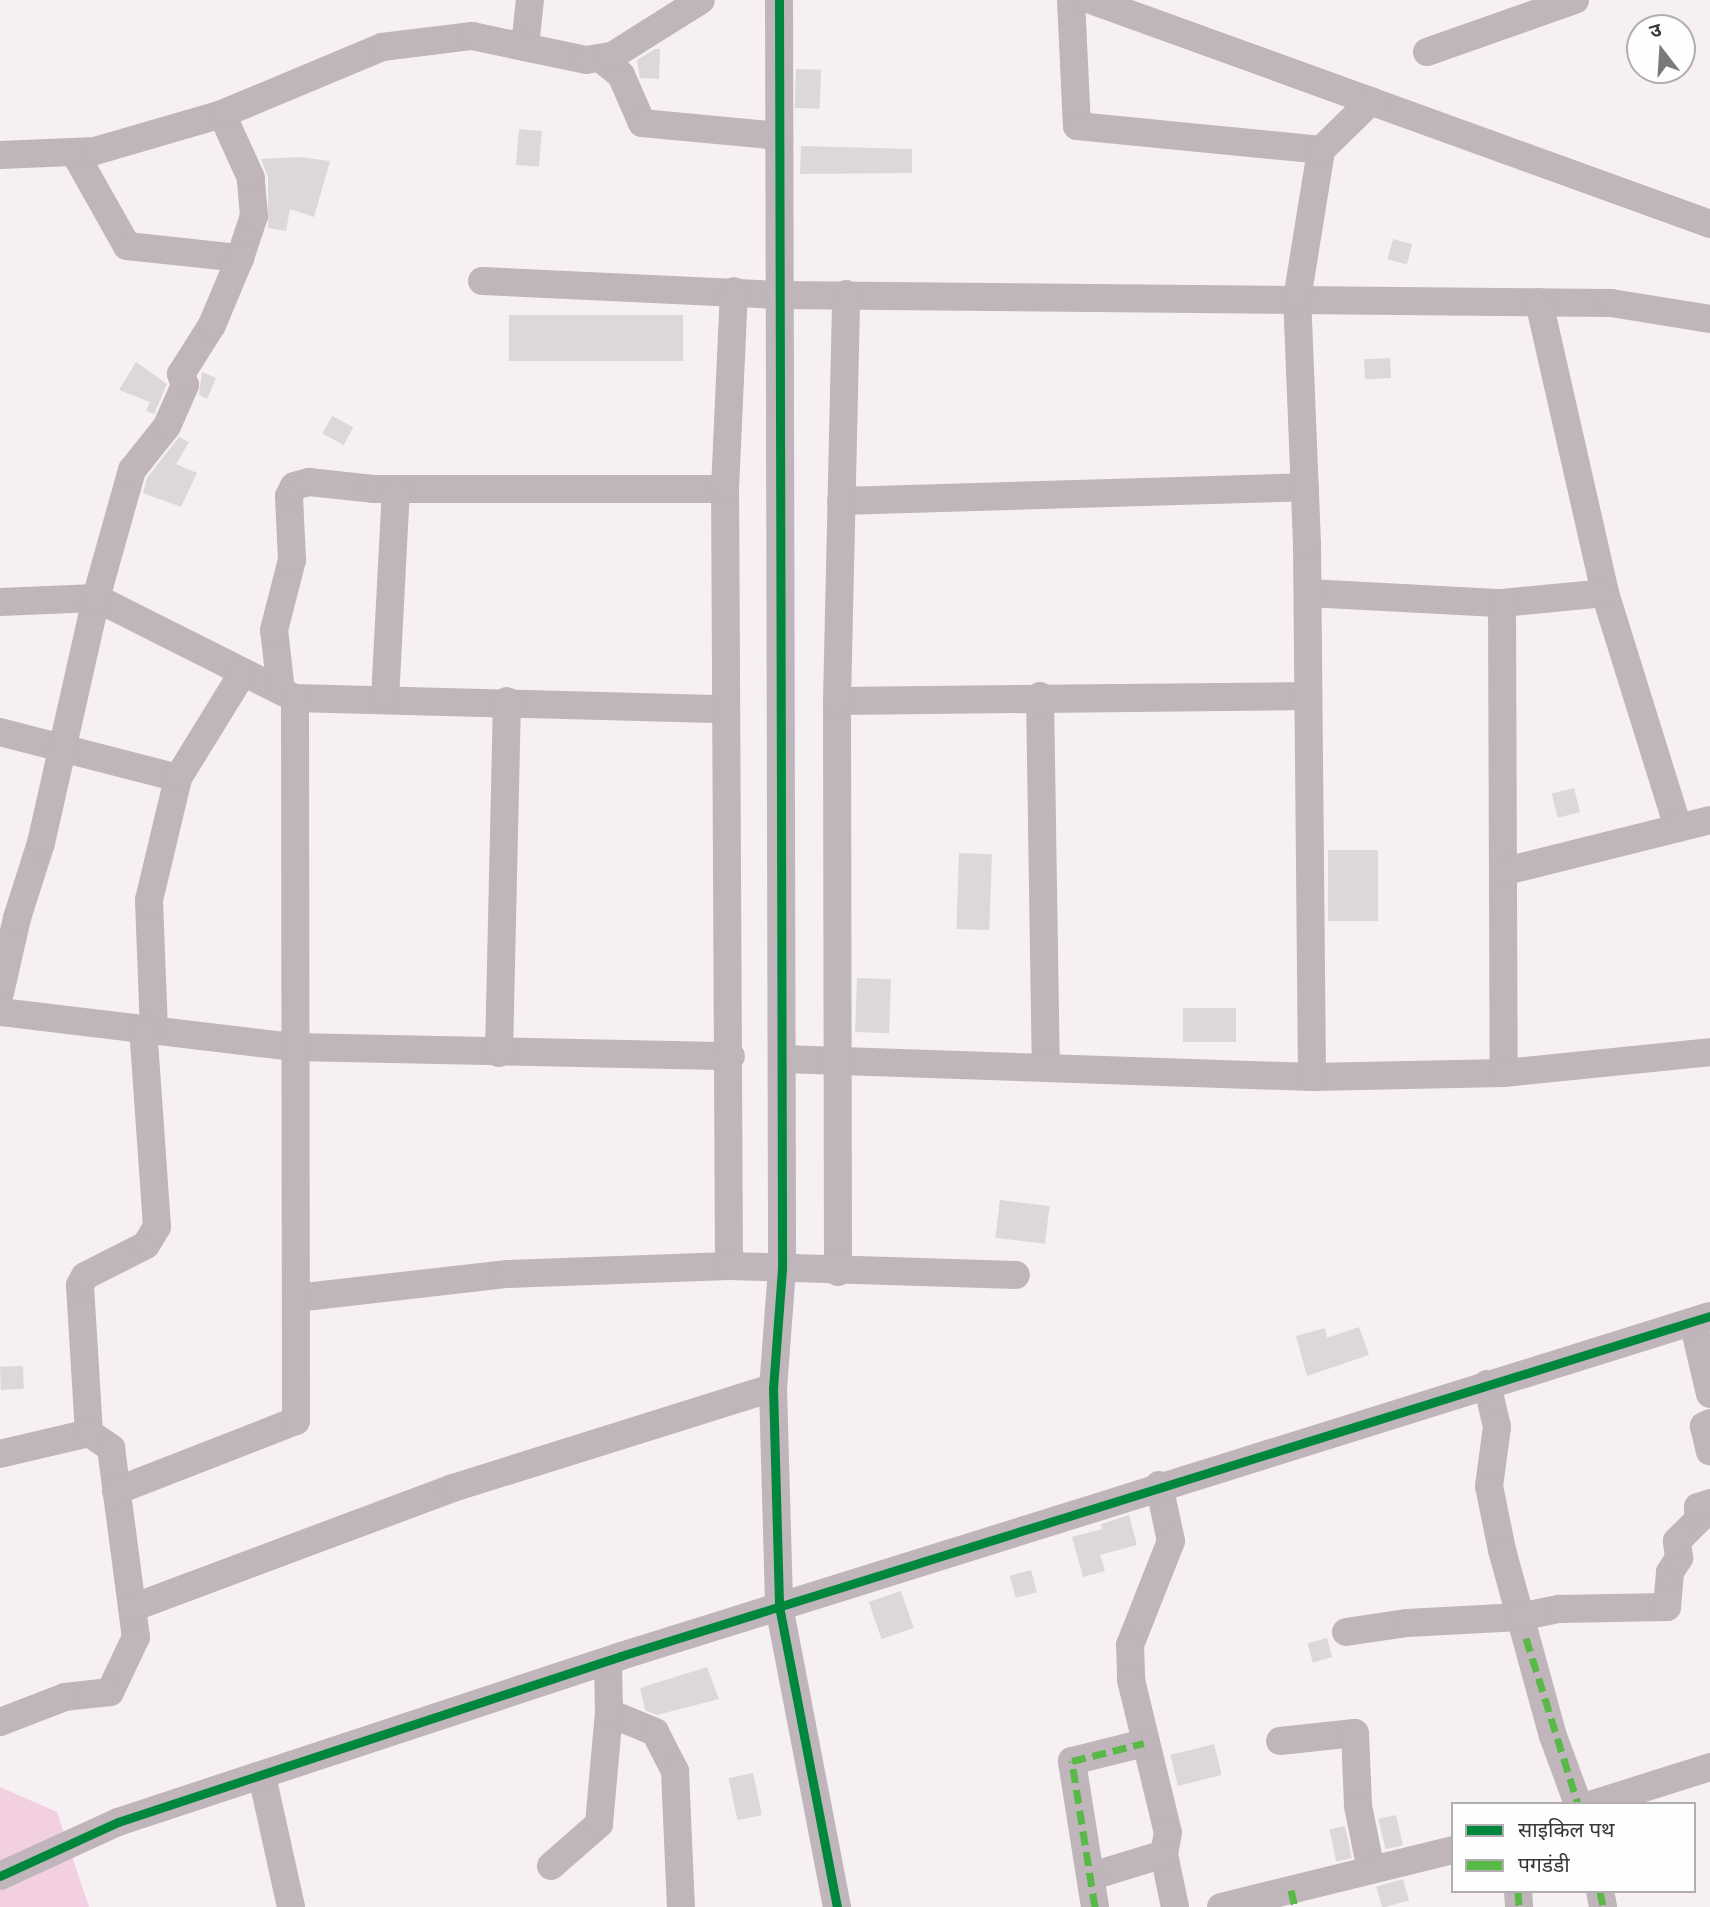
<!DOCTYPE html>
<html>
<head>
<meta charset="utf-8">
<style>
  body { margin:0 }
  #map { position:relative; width:1710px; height:1907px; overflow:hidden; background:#f6f0f3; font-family:"Nunito Sans","Noto Sans Devanagari",sans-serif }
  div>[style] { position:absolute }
  .green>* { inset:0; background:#f2d0e1 }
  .building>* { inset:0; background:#dcd7d9; transform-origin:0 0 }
  .minor>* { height:28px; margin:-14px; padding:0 14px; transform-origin:14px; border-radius:14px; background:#bfb5ba }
  .quiet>* { height:7px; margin-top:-3.5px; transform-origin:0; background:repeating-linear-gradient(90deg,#58b947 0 14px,transparent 0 21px) }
  .cycleway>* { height:9px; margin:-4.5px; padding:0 4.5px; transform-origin:4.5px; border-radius:4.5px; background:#00873e }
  span { translate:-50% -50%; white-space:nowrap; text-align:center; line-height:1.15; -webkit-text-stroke:7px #fefefe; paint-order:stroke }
  .legend { position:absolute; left:1451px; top:1802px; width:245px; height:91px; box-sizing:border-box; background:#fefefe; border:2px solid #b0aeaf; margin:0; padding:9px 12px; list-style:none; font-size:21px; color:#3a3638 }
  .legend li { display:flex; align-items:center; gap:14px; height:35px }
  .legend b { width:35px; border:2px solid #b0aeaf }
  .north { position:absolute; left:1626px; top:14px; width:70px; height:70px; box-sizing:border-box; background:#fefefe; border:2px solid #b0aeaf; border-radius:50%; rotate:343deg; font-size:19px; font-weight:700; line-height:28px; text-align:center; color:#3a3638 }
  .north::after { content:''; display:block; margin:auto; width:24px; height:32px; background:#7c7779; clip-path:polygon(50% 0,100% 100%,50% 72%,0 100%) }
</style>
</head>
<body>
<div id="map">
  <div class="green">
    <i style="clip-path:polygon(0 1787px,57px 1812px,89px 1907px,0 1907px)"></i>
  </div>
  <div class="building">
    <i style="clip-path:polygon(655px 49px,660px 49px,659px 79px,640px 78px,637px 60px)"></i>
    <i style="left:796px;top:69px;width:25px;height:39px;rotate:2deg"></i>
    <i style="left:519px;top:129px;width:23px;height:36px;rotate:5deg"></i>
    <i style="clip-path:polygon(801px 146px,912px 149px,912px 173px,800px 174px)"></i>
    <i style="clip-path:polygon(300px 157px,330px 161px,314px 217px,290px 209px,286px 231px,268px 228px,268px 177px,261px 159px)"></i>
    <i style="left:1393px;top:239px;width:20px;height:21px;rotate:15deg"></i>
    <i style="left:683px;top:315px;width:46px;height:174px;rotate:90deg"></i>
    <i style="left:1390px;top:358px;width:20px;height:26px;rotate:87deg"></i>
    <i style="clip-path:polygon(136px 362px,167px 384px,154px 414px,146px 411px,150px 402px,119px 390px)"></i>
    <i style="clip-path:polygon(202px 372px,216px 378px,207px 399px,199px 395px)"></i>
    <i style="left:332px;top:416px;width:24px;height:20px;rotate:28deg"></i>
    <i style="clip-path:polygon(179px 437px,189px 442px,176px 464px,197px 473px,181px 507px,143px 493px,147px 478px)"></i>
    <i style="left:1574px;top:788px;width:25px;height:23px;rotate:76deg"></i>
    <i style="left:1328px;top:850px;width:50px;height:71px"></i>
    <i style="left:959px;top:853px;width:33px;height:76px;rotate:2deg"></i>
    <i style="left:857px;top:978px;width:34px;height:54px;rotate:2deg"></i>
    <i style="left:1183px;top:1008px;width:53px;height:34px"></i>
    <i style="left:1000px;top:1200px;width:50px;height:38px;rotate:7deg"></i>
    <i style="clip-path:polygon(1359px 1327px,1369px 1355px,1307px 1376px,1296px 1336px,1325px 1328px,1327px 1338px)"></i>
    <i style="left:23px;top:1366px;width:23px;height:23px;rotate:88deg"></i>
    <i style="clip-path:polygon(1129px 1515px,1137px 1545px,1100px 1555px,1105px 1571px,1083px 1577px,1072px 1537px,1102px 1529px,1101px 1524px)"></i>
    <i style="left:1031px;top:1570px;width:23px;height:22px;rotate:75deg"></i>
    <i style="left:901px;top:1591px;width:39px;height:34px;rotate:71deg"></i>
    <i style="left:1327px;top:1638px;width:20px;height:20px;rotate:75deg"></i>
    <i style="clip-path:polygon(707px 1667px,719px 1699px,657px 1715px,645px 1710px,640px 1688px)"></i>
    <i style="left:1214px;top:1744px;width:32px;height:45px;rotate:76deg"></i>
    <i style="left:753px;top:1773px;width:43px;height:25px;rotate:78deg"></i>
    <i style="left:1396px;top:1815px;width:31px;height:18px;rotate:77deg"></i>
    <i style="left:1345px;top:1826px;width:33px;height:16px;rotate:78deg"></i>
    <i style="left:1403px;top:1879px;width:22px;height:28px;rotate:74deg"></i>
  </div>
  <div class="minor">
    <i style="left:779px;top:0;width:1269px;rotate:89.86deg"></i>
    <i style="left:782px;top:1269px;width:119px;rotate:94.3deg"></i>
    <i style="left:773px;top:1388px;width:218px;rotate:88.4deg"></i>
    <i style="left:779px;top:1606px;width:307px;rotate:79.1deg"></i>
    <i style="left:1071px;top:0;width:126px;rotate:87.3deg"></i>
    <i style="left:1077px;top:126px;width:245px;rotate:5.6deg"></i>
    <i style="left:1091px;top:0;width:658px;rotate:19.89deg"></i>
    <i style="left:519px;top:43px;width:9px;rotate:-41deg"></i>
    <i style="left:526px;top:37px;width:37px;rotate:-84deg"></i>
    <i style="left:1427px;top:52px;width:157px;rotate:-19.4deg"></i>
    <i style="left:600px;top:58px;width:27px;rotate:39deg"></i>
    <i style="left:621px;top:75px;width:52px;rotate:66.4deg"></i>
    <i style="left:642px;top:123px;width:138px;rotate:5.4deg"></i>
    <i style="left:74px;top:152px;width:108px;rotate:60.6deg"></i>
    <i style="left:127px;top:246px;width:114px;rotate:6.1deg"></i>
    <i style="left:240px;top:258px;width:44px;rotate:-71.6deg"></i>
    <i style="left:254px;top:216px;width:38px;rotate:-95deg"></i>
    <i style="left:251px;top:178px;width:70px;rotate:-114.4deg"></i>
    <i style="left:0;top:155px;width:95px;rotate:-2.4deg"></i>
    <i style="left:95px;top:151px;width:132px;rotate:-16.2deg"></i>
    <i style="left:222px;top:114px;width:173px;rotate:-22.7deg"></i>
    <i style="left:382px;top:47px;width:91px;rotate:-7deg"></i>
    <i style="left:472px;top:36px;width:116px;rotate:11.9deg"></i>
    <i style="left:586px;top:60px;width:26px;rotate:-9deg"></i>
    <i style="left:612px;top:56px;width:105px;rotate:-32.2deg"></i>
    <i style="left:482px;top:281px;width:298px;rotate:2.7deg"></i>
    <i style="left:780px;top:295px;width:831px;rotate:0.55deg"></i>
    <i style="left:1611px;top:303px;width:100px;rotate:9.2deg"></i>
    <i style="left:1539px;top:302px;width:298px;rotate:77.2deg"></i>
    <i style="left:1605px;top:593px;width:246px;rotate:72.7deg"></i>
    <i style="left:841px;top:501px;width:464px;rotate:-1.7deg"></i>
    <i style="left:1308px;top:593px;width:194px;rotate:3deg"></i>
    <i style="left:1502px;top:603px;width:103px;rotate:-5.5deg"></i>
    <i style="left:0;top:602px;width:96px;rotate:-2.4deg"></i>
    <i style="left:96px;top:598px;width:223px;rotate:26.7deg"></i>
    <i style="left:295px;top:698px;width:429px;rotate:1.5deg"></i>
    <i style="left:1502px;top:603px;width:470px;rotate:89.8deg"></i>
    <i style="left:281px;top:691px;width:61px;rotate:-96.5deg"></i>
    <i style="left:274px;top:630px;width:72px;rotate:-75.6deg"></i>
    <i style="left:292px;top:560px;width:64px;rotate:-92.7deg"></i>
    <i style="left:289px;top:496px;width:11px;rotate:-63deg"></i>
    <i style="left:294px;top:486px;width:16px;rotate:-15deg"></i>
    <i style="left:309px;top:482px;width:64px;rotate:6.2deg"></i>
    <i style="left:373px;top:489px;width:352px"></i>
    <i style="left:1040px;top:696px;width:371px;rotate:89.1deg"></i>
    <i style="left:385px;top:699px;width:210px;rotate:-87deg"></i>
    <i style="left:837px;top:701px;width:471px;rotate:-0.6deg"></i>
    <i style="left:0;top:732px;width:184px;rotate:14.5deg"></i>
    <i style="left:1506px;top:871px;width:210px;rotate:-14deg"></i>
    <i style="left:0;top:993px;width:77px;rotate:-77.2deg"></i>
    <i style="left:17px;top:918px;width:79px;rotate:-72.3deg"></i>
    <i style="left:41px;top:843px;width:251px;rotate:-77.3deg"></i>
    <i style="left:96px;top:598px;width:133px;rotate:-74.3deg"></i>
    <i style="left:132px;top:470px;width:56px;rotate:-51.5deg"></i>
    <i style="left:167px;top:426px;width:45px;rotate:-66.3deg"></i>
    <i style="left:185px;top:385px;width:12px;rotate:-110deg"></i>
    <i style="left:181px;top:374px;width:58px;rotate:-57.7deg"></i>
    <i style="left:212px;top:325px;width:73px;rotate:-67.3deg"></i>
    <i style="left:0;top:1012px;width:297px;rotate:6.8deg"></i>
    <i style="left:295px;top:1047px;width:436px;rotate:1.2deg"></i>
    <i style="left:154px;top:1031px;width:131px;rotate:-92.2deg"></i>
    <i style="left:149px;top:900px;width:125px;rotate:-76.6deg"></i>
    <i style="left:178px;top:778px;width:122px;rotate:-58.4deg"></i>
    <i style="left:499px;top:1053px;width:352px;rotate:-88.7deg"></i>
    <i style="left:783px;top:1059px;width:529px;rotate:1.95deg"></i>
    <i style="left:1312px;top:1077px;width:192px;rotate:-1.2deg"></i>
    <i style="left:1504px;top:1073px;width:207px;rotate:-5.8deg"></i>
    <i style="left:1312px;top:1077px;width:533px;rotate:-90.54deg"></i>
    <i style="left:1307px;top:544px;width:245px;rotate:-92.3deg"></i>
    <i style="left:1297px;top:299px;width:151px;rotate:-80.8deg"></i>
    <i style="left:1321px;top:150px;width:70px;rotate:-44.4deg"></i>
    <i style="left:729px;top:1266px;width:777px;rotate:-90.29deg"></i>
    <i style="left:725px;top:489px;width:198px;rotate:-87.4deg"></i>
    <i style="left:838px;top:1272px;width:571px;rotate:-90.1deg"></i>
    <i style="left:837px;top:701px;width:407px;rotate:-88.7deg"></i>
    <i style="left:296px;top:1298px;width:213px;rotate:-6.5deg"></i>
    <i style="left:508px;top:1274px;width:221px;rotate:-2.1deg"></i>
    <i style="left:729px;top:1266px;width:287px;rotate:1.8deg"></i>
    <i style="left:1693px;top:1322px;width:74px;rotate:76.7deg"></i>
    <i style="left:1487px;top:1384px;width:44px;rotate:76.9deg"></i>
    <i style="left:1497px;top:1427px;width:60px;rotate:97.7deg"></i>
    <i style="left:1489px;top:1486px;width:65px;rotate:78.5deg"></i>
    <i style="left:1502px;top:1550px;width:193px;rotate:74.7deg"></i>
    <i style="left:1553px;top:1736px;width:72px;rotate:69.8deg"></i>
    <i style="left:1710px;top:1423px;width:7px;rotate:153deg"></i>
    <i style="left:1704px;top:1426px;width:26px;rotate:77deg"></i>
    <i style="left:89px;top:1433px;width:148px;rotate:-93.5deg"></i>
    <i style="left:80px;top:1285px;width:10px;rotate:-61deg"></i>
    <i style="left:85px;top:1276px;width:68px;rotate:-26.9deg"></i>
    <i style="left:146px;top:1245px;width:21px;rotate:-59deg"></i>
    <i style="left:157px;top:1227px;width:198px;rotate:-94deg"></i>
    <i style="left:0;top:1454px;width:91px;rotate:-13.3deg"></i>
    <i style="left:89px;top:1433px;width:27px;rotate:34deg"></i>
    <i style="left:111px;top:1448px;width:191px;rotate:82.5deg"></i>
    <i style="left:136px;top:1637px;width:61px;rotate:115.3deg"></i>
    <i style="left:110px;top:1692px;width:45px;rotate:173.7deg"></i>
    <i style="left:65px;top:1697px;width:70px;rotate:159deg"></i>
    <i style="left:1159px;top:1485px;width:57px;rotate:77.9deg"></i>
    <i style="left:1171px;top:1541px;width:112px;rotate:111.5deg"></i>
    <i style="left:1130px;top:1645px;width:35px;rotate:88deg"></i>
    <i style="left:1131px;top:1680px;width:157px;rotate:76.4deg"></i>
    <i style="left:1168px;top:1833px;width:21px;rotate:101deg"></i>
    <i style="left:1164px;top:1854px;width:54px;rotate:78.3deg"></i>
    <i style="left:116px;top:1491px;width:193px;rotate:-21.3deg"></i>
    <i style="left:296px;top:1421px;width:723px;rotate:-90.08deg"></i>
    <i style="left:132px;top:1608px;width:343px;rotate:-20.5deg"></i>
    <i style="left:453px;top:1488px;width:335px;rotate:-17.4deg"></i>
    <i style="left:1346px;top:1632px;width:62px;rotate:-8.4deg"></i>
    <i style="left:1407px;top:1623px;width:113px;rotate:-3deg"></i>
    <i style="left:1520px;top:1617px;width:40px;rotate:-12deg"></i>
    <i style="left:1559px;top:1609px;width:108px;rotate:-1.1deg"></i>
    <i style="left:1667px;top:1607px;width:35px;rotate:-85deg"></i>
    <i style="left:1670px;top:1572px;width:17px;rotate:-57deg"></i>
    <i style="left:1679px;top:1558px;width:17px;rotate:-97deg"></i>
    <i style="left:1677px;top:1541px;width:31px;rotate:-45deg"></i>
    <i style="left:1699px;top:1519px;width:12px;rotate:-95deg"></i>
    <i style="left:1698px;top:1507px;width:13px;rotate:-18deg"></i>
    <i style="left:609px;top:1713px;width:50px;rotate:22.4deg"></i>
    <i style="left:655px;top:1732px;width:44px;rotate:62.9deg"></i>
    <i style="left:675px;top:1771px;width:136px;rotate:87.5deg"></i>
    <i style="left:1280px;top:1741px;width:75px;rotate:-6.1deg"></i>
    <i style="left:1355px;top:1733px;width:73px;rotate:87.6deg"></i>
    <i style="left:1358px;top:1806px;width:65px;rotate:78.5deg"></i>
    <i style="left:262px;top:1776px;width:134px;rotate:77.5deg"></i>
    <i style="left:1593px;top:1804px;width:123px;rotate:-17.5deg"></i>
    <i style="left:551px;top:1866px;width:64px;rotate:-41.2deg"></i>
    <i style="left:599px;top:1824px;width:111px;rotate:-84.9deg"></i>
    <i style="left:609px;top:1713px;width:52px;rotate:-91.1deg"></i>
    <i style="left:0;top:1876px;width:130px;rotate:-24.6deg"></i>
    <i style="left:118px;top:1822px;width:530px;rotate:-18.26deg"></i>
    <i style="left:621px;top:1656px;width:1141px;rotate:-17.34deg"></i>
    <i style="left:1092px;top:1876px;width:75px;rotate:-17deg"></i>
    <i style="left:1518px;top:1891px;width:16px;rotate:86deg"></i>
    <i style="left:1600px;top:1891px;width:16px;rotate:79deg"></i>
    <i style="left:1095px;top:1907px;width:148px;rotate:-99deg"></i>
    <i style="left:1072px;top:1761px;width:74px;rotate:-14deg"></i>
    <i style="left:1221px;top:1907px;width:239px;rotate:-13.8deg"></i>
  </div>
  <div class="quiet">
    <i style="left:1526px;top:1638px;width:174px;rotate:72.6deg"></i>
    <i style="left:1291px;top:1890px;width:17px;rotate:77deg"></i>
    <i style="left:1518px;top:1891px;width:16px;rotate:86deg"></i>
    <i style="left:1600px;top:1891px;width:16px;rotate:79deg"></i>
    <i style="left:1095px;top:1907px;width:148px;rotate:-99deg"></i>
    <i style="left:1072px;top:1761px;width:74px;rotate:-14deg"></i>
  </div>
  <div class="cycleway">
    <i style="left:779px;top:0;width:1269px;rotate:89.86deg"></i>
    <i style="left:782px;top:1269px;width:119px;rotate:94.3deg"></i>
    <i style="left:773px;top:1388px;width:218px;rotate:88.4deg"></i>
    <i style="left:779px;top:1606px;width:307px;rotate:79.1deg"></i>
    <i style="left:0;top:1876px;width:130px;rotate:-24.6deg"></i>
    <i style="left:118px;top:1822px;width:530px;rotate:-18.26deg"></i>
    <i style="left:621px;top:1656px;width:1141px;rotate:-17.34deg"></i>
  </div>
  <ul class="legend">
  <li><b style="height:9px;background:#00873e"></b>साइकिल पथ</li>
  <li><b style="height:9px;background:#58b947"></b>पगडंडी</li>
  </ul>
  <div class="north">उ</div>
</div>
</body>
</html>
